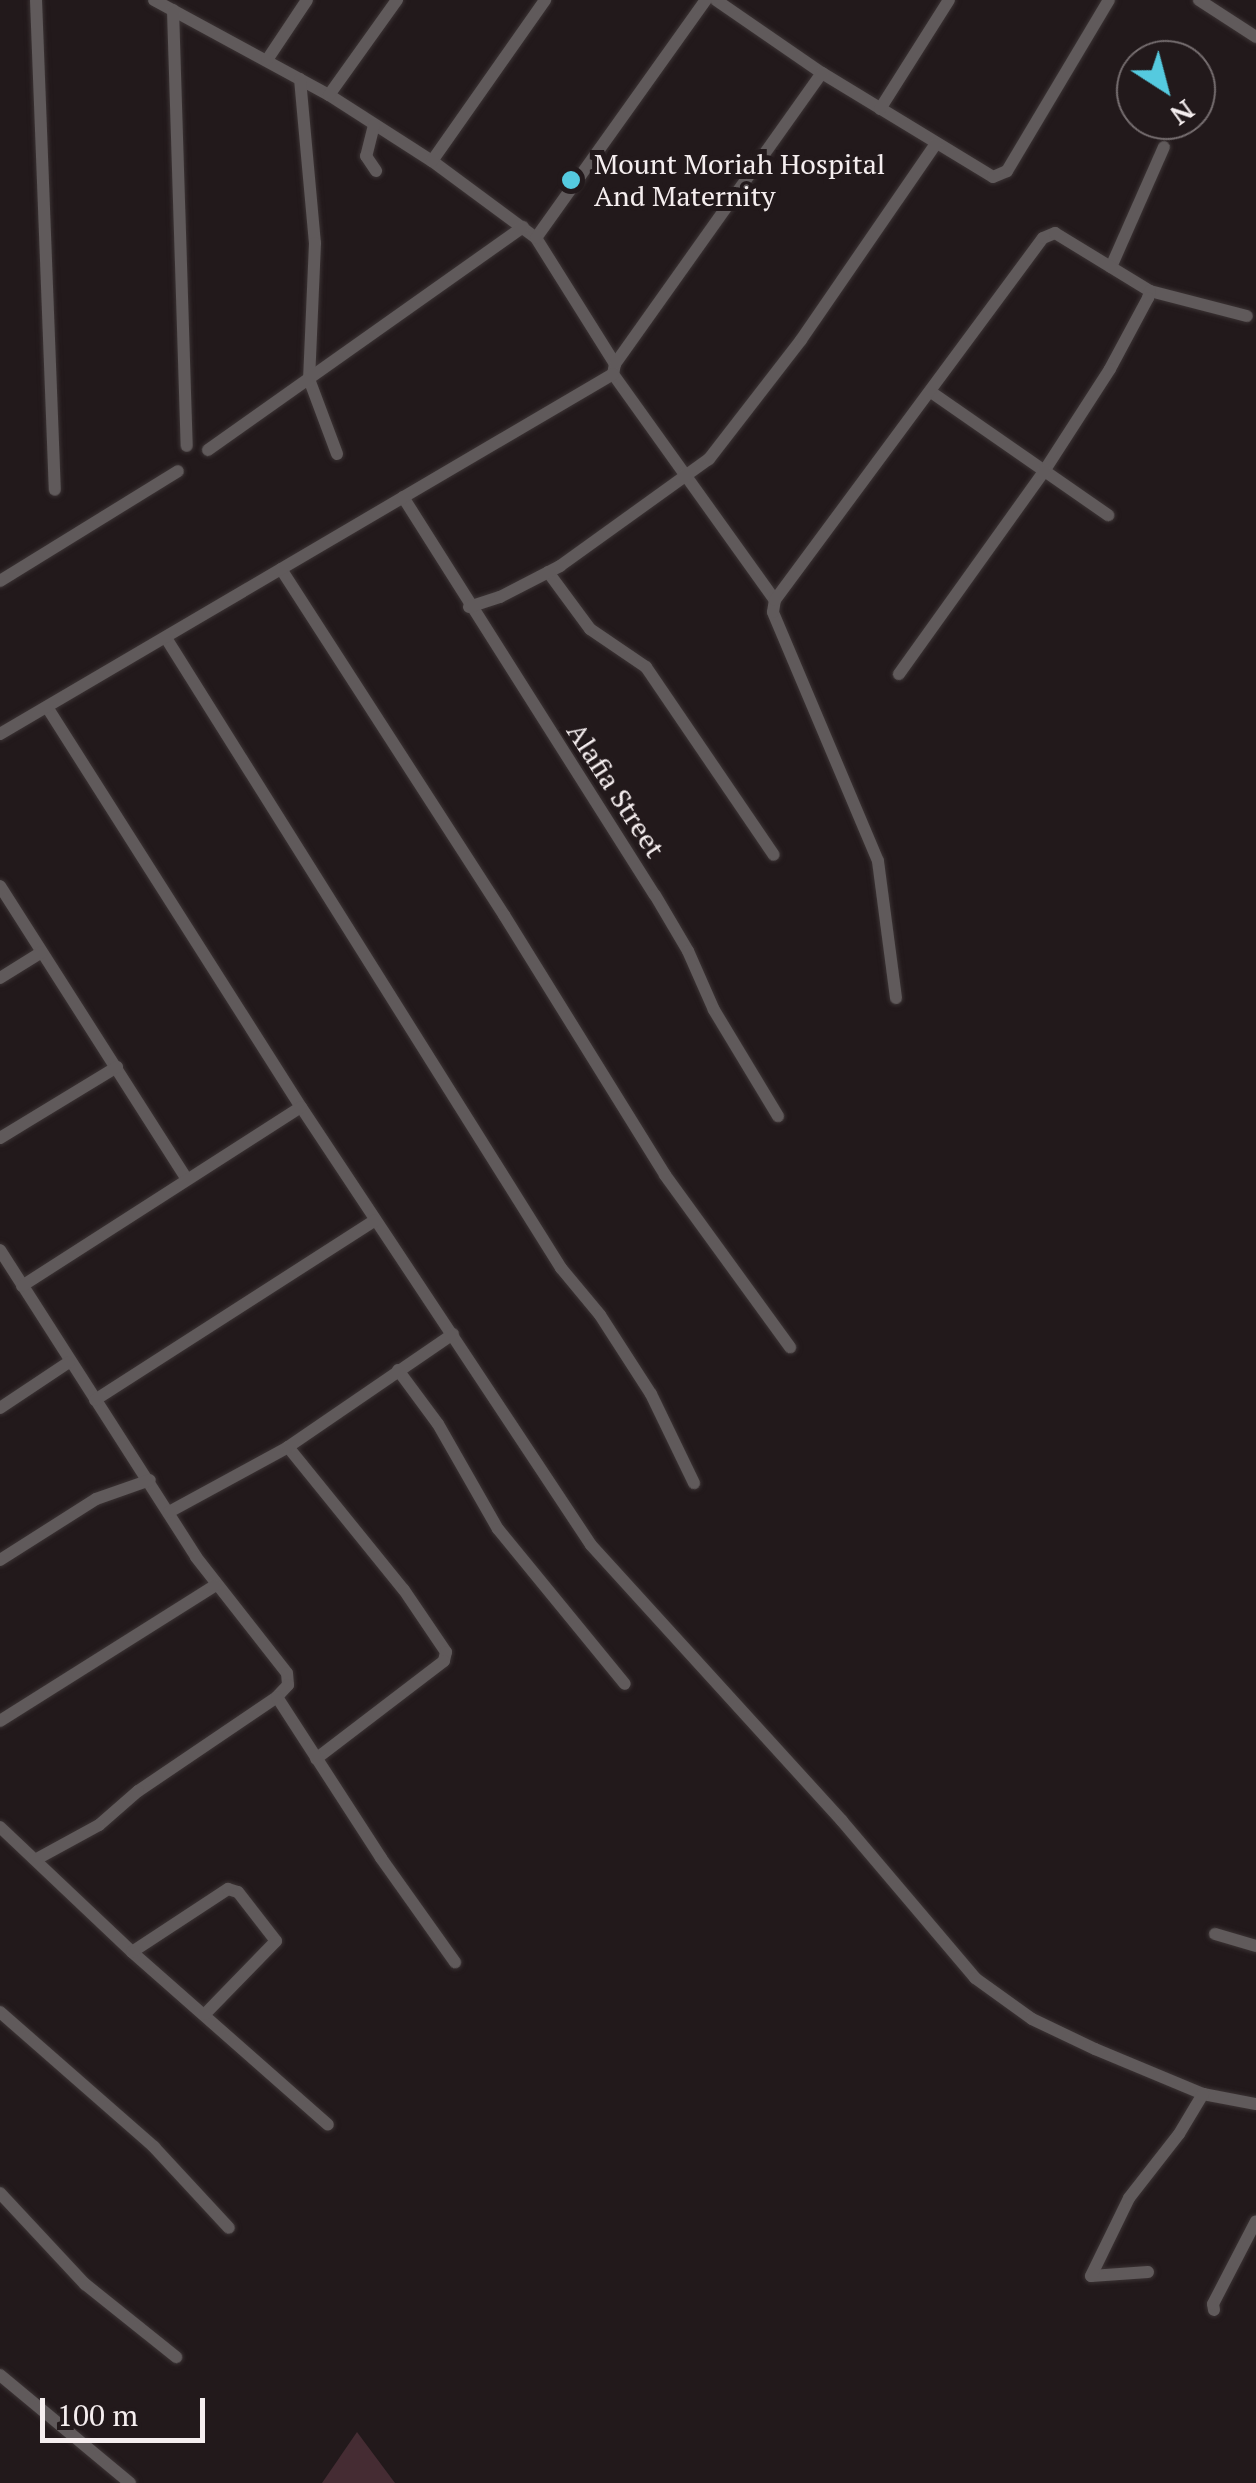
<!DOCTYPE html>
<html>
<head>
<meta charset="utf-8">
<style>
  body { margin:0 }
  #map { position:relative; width:1256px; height:2483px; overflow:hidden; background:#22191b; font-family:"PT Serif",serif }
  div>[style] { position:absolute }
  .green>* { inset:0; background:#452c33 }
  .roads { filter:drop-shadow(0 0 2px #3b3334) drop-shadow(0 0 2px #3b3334) }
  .minor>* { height:12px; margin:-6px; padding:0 6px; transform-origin:6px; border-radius:6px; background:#605a5b }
  .dots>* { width:28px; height:28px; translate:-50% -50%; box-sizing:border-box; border:5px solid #22191b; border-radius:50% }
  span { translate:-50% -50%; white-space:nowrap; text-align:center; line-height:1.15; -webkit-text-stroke:10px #22191b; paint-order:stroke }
  .poi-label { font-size:28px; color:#f5eeef }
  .left { translate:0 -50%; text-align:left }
  .street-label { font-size:28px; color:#f5eeef }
  .north { position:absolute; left:1116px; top:40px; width:100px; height:100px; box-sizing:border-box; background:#22191b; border:2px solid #766e70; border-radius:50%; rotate:144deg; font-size:28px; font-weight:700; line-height:40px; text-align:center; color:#f5eeef }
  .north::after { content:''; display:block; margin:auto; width:35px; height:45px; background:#55cadf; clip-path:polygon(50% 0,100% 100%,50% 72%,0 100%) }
  .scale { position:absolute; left:40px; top:2398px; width:165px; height:45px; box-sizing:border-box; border:5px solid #f5eeef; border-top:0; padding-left:12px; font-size:30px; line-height:35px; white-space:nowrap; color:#f5eeef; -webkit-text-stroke:8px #22191b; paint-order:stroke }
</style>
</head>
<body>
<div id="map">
  <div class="green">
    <i style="clip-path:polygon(357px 2432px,395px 2483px,322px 2483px)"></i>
  </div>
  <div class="roads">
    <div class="minor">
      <i style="left:36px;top:0;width:490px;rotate:87.8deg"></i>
      <i style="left:154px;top:0;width:199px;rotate:28.5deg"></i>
      <i style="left:329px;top:95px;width:122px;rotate:32.7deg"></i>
      <i style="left:432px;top:161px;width:129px;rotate:36.5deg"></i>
      <i style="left:536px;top:238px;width:149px;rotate:57.9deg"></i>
      <i style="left:615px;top:364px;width:10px;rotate:101deg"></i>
      <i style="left:613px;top:374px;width:278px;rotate:54.4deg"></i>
      <i style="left:716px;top:0;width:129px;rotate:34.6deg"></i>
      <i style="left:822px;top:73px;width:200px;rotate:31.3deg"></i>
      <i style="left:993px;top:177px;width:15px;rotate:-23deg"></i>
      <i style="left:1007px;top:171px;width:199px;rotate:-59.2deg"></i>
      <i style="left:1199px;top:0;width:68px;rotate:33deg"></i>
      <i style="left:173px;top:10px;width:436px;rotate:88.2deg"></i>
      <i style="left:267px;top:60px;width:72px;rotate:-56.3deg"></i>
      <i style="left:300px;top:79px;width:165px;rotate:84.8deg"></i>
      <i style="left:315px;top:243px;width:136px;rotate:92.5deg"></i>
      <i style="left:309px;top:379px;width:80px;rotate:69.5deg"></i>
      <i style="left:329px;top:95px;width:117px;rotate:-54.4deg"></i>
      <i style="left:880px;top:109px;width:129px;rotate:-57.7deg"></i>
      <i style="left:374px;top:125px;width:32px;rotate:104deg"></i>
      <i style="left:366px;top:156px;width:18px;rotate:56deg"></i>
      <i style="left:432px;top:161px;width:197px;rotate:-54.9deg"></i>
      <i style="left:536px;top:238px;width:292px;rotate:-54.5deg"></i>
      <i style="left:1111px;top:267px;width:131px;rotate:-66.2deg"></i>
      <i style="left:1150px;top:291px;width:100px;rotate:14.5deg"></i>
      <i style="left:615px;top:364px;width:357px;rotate:-54.6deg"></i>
      <i style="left:931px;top:392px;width:216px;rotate:34.8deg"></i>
      <i style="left:208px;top:450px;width:386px;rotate:-35.3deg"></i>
      <i style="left:403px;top:497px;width:471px;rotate:57.7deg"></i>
      <i style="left:655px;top:895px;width:65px;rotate:59.5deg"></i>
      <i style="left:688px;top:951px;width:64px;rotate:66.2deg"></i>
      <i style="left:714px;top:1010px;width:124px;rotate:58.9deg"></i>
      <i style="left:281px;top:569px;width:412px;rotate:57.2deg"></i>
      <i style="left:504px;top:915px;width:306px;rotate:58.2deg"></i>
      <i style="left:665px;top:1175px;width:213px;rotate:54deg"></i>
      <i style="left:548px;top:572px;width:71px;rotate:53.6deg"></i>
      <i style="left:590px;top:629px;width:68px;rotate:34.2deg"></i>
      <i style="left:646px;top:667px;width:227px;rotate:55.8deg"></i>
      <i style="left:0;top:581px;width:209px;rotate:-31.7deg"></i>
      <i style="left:469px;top:607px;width:33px;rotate:-18deg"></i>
      <i style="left:500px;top:597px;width:68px;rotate:-27.3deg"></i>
      <i style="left:560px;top:566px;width:183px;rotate:-35.7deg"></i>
      <i style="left:709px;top:459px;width:150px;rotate:-52.3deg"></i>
      <i style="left:801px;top:340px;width:237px;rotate:-55.5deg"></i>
      <i style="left:166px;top:638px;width:744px;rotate:57.91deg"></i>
      <i style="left:561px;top:1268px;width:61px;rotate:50.3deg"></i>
      <i style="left:600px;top:1315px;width:94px;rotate:57.2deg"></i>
      <i style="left:651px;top:1394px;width:99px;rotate:64.2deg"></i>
      <i style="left:47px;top:707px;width:474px;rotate:57.6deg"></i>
      <i style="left:301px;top:1107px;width:525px;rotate:56.49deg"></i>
      <i style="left:591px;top:1545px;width:373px;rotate:47.7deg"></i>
      <i style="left:842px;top:1821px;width:206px;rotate:49.7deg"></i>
      <i style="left:975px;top:1978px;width:70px;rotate:35.7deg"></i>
      <i style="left:1032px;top:2019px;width:70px;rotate:25.5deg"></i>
      <i style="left:1095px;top:2049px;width:117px;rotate:22.6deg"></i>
      <i style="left:1203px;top:2094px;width:54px;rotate:10.7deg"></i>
      <i style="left:0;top:734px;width:711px;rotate:-30.42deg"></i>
      <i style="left:0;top:886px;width:346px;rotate:57.5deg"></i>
      <i style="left:0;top:978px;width:49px;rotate:-31.8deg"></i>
      <i style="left:896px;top:998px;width:138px;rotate:-97.5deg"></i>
      <i style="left:878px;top:861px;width:270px;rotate:-112.9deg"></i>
      <i style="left:773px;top:612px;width:12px;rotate:-81deg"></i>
      <i style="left:775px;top:600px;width:450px;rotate:-53.5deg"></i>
      <i style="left:1043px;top:238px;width:13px;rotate:-23deg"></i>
      <i style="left:1055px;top:233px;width:111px;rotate:31.4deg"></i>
      <i style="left:1150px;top:291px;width:7px;rotate:106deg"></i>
      <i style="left:1148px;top:298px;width:81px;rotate:118.2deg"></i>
      <i style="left:1110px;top:369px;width:120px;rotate:122.8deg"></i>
      <i style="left:1045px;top:470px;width:251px;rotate:125.6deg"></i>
      <i style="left:0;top:1138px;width:137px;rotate:-31.3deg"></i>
      <i style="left:0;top:1250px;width:364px;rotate:57.4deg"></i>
      <i style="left:196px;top:1557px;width:147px;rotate:51.9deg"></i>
      <i style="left:287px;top:1673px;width:12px;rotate:85deg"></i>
      <i style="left:288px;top:1685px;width:16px;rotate:133deg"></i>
      <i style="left:277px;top:1697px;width:168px;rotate:145.9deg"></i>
      <i style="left:138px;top:1791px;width:52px;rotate:138.9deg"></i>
      <i style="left:99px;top:1825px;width:71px;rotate:151.3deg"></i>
      <i style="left:22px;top:1286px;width:331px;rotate:-32.7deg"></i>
      <i style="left:398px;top:1370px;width:67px;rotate:53.5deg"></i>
      <i style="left:438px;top:1424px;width:121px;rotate:60.3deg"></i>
      <i style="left:498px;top:1529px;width:200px;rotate:50.7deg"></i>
      <i style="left:95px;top:1400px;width:333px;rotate:-32.7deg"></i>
      <i style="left:0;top:1408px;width:83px;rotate:-33.7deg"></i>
      <i style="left:288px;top:1447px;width:184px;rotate:51deg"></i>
      <i style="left:404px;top:1590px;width:75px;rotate:55.9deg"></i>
      <i style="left:446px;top:1652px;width:9px;rotate:103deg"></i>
      <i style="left:444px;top:1661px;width:161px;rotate:142.6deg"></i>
      <i style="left:169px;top:1512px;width:136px;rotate:-28.6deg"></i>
      <i style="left:288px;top:1447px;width:200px;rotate:-34.4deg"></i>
      <i style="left:0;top:1560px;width:114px;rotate:-32.4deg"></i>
      <i style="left:96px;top:1499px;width:57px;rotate:-19.4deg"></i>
      <i style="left:277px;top:1697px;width:192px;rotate:57.1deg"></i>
      <i style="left:381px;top:1858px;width:128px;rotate:54.6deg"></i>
      <i style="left:0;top:1721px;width:255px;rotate:-32.2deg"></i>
      <i style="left:0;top:1827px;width:182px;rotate:43.4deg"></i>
      <i style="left:132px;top:1952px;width:261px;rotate:41.4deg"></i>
      <i style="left:1215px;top:1934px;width:43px;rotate:16.3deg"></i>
      <i style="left:132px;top:1952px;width:115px;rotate:-33.3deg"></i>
      <i style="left:228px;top:1889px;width:10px;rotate:17deg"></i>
      <i style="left:238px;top:1892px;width:62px;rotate:52.2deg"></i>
      <i style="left:276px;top:1941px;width:102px;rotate:134.2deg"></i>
      <i style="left:0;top:2012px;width:205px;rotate:41.2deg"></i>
      <i style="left:154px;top:2147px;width:110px;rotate:47.2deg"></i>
      <i style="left:0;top:2193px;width:125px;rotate:47deg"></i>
      <i style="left:85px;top:2284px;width:117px;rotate:38.7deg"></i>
      <i style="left:1148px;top:2272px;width:57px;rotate:176deg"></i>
      <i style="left:1091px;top:2276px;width:87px;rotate:-64deg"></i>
      <i style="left:1129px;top:2198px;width:81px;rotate:-52deg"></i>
      <i style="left:1179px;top:2134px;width:47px;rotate:-59deg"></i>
      <i style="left:1214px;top:2310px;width:6px;rotate:-99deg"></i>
      <i style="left:1213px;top:2304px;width:93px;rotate:-62.6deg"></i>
      <i style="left:0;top:2375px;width:169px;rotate:39.7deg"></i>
    </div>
  </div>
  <div class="dots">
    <i style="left:571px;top:180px;background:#55cadf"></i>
  </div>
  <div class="poi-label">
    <span class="left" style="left:594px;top:180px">Mount Moriah Hospital<br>And Maternity</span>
  </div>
  <div class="street-label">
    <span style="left:616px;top:790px;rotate:57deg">Alafia Street</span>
  </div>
  <div class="north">N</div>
  <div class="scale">100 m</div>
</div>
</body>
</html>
